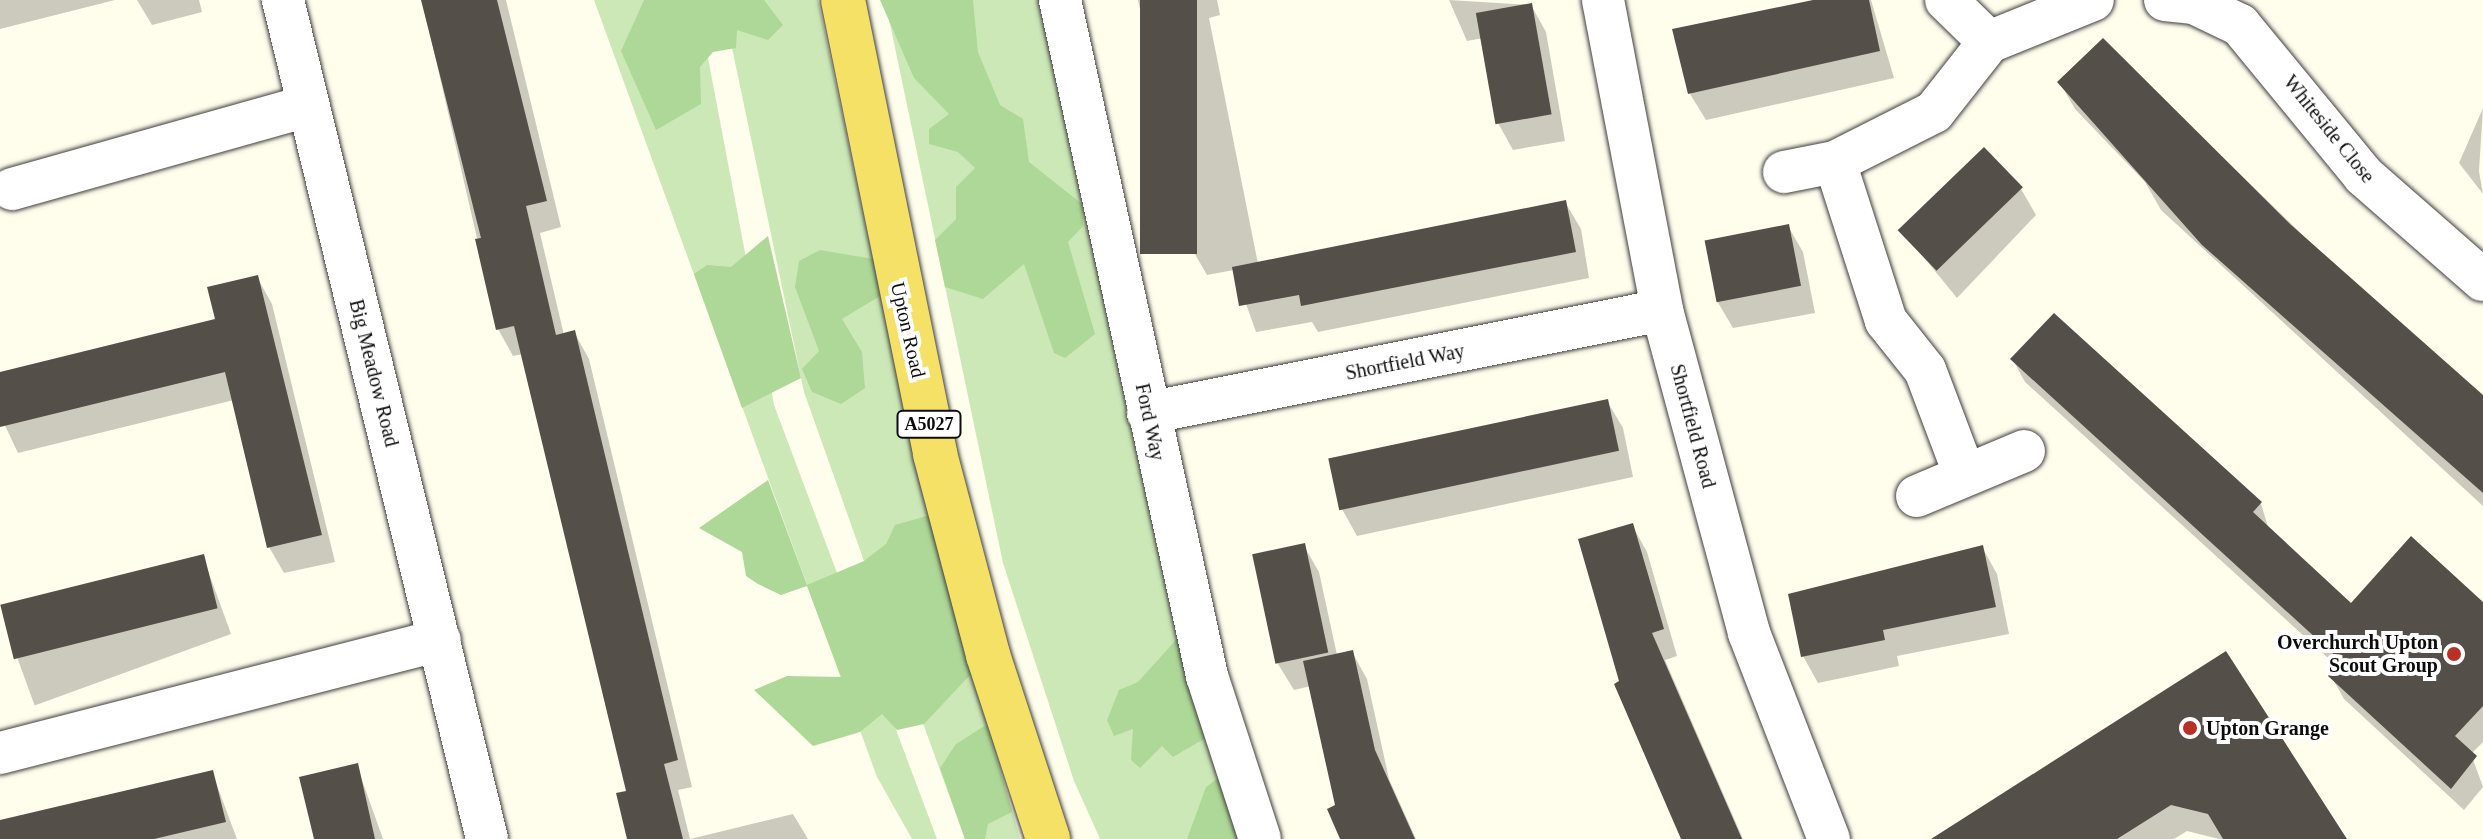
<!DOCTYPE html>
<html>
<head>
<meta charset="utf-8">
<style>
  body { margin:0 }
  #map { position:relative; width:2483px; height:839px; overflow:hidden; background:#fffdec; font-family:Georgia,serif }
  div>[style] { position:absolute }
  .green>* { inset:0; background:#cce8b7 }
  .forest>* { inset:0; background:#aed897 }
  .shadow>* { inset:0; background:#0003; transform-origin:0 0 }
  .building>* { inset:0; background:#554f49; transform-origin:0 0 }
  .roads { filter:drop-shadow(0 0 2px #3f3f3f) drop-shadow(0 0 2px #3f3f3f) }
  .minor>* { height:42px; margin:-21px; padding:0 21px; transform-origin:21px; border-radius:21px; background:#fff }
  .primary>* { height:44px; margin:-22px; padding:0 22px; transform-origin:22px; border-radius:22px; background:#f5e166 }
  .dots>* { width:22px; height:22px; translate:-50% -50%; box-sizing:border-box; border:4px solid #fff; border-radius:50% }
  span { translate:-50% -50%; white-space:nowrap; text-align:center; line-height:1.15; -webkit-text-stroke:8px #fff; paint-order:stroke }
  .shield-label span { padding:2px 6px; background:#fff; border:2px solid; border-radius:6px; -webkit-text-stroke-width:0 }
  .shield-label { font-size:18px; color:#0c0c0c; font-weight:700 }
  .street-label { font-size:20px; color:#0c0c0c }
  .poi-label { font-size:20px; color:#0c0c0c; font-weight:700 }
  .right { translate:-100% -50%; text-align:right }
  .left { translate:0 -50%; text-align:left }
</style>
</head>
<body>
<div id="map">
  <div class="green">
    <i style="clip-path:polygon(594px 0,697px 0,774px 405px,937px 839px,912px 839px,877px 777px)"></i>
    <i style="clip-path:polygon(722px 0,818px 0,911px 440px,1020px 839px,965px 839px,864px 561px,804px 392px)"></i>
    <i style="clip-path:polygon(885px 0,1048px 0,1247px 839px,1100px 839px,1074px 781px,1003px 563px)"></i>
  </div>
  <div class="forest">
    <i style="clip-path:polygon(644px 0,764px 0,783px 25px,768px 40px,737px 30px,736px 48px,713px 52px,700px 67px,701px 104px,656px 130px,621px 51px)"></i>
    <i style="clip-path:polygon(880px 0,973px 0,978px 52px,1000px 105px,1023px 119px,1029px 162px,1082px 204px,1083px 226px,1068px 242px,1095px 334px,1065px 358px,1054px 353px,1024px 264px,983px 299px,945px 287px,935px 240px,956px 219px,956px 187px,975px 168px,958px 152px,929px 144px,929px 129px,949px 114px,914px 78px)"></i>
    <i style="clip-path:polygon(768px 236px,801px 378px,742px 408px,694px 274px,707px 265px,731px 267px)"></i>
    <i style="clip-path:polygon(820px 250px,873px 259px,880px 296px,842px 319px,862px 352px,865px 388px,841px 404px,812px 392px,802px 369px,819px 351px,795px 287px,799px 261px)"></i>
    <i style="clip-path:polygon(768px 480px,807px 585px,864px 561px,886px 544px,895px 525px,930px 515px,971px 674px,924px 724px,897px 730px,882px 714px,860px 732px,813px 746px,754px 690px,787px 676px,841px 677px,807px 586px,781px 595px,758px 584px,746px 576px,742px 552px,699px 528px)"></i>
    <i style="clip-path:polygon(1183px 632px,1209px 736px,1173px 757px,1162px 746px,1140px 768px,1131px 760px,1133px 729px,1114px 736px,1107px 720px,1119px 690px,1138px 682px)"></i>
    <i style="clip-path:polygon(986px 725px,1012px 812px,988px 824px,985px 839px,965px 839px,940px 768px,956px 744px)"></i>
    <i style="clip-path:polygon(1227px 772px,1247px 839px,1187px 839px,1206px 787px)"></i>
  </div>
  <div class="shadow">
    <i style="clip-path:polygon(0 0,115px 0,0 29px)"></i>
    <i style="clip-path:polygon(137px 0,199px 0,202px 12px,152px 25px)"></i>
    <i style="clip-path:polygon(422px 0,506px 0,561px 227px,540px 233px,564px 335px,574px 332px,589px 359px,692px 787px,678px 790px,690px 839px,793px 814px,808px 839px,629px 839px,629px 792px,523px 354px,513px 356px,498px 329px)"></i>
    <i style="clip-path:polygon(1138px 0,1217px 0,1220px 15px,1209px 18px,1258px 264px,1565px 202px,1581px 229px,1589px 278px,1318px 332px,1312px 322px,1256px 332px,1234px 270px,1207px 275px,1192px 249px)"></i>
    <i style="clip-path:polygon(1449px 0,1531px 5px,1546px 32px,1565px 141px,1513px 150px,1498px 123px,1483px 38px,1467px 41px)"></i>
    <i style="clip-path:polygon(1821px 0,1871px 0,1894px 78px,1706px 120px,1690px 94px)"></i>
    <i style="clip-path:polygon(2103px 41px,2381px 311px,2483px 397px,2483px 506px,2161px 210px,2145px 182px,2075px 109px,2060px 83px)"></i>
    <i style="clip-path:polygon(2483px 108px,2479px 171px,2483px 194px,2459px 163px)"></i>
    <i style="clip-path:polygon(2021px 189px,2036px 215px,1957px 298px,1903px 232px)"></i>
    <i style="clip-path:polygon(1788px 226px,1803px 252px,1815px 313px,1733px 328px,1717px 301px)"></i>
    <i style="clip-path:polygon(257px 277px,272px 304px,335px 562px,284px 573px,269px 547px,234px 400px,18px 453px,0 415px,0 374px,217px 320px)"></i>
    <i style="clip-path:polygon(2054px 316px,2261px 504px,2269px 530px,2351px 605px,2483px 604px,2483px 742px,2471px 754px,2483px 787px,2464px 810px,2344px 699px,2331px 676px,2338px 667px,2025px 382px,2013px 360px)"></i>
    <i style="clip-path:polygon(1607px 401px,1623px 428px,1633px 477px,1357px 536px,1342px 509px)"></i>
    <i style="clip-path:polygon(1632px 525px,1647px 552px,1677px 656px,1665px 660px,1743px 839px,1684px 839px,1622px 682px)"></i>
    <i style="clip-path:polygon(1304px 546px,1319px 572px,1337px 655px,1352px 652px,1367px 679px,1389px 779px,1416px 839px,1343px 839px,1311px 686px,1294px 690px,1278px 664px)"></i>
    <i style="clip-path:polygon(1982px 547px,1997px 574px,2009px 634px,1897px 656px,1899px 666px,1818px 683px,1803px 656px)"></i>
    <i style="left:203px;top:557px;width:82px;height:209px;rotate:70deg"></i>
    <i style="clip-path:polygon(2225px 654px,2345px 839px,2219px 839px,2187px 831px,2174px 839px,1934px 839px)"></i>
    <i style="clip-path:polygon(357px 766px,383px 839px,316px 839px)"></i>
    <i style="clip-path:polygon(212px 772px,237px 839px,17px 839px)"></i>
  </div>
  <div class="building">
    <i style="clip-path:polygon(421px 0,497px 0,547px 201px,526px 206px,556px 335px,575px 330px,678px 760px,664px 764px,683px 839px,627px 839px,616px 793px,626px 791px,514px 326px,496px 330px,475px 239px,481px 238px)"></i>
    <i style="left:1140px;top:0;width:57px;height:254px"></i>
    <i style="clip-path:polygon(1813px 0,1869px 0,1880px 51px,1688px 94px,1672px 29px)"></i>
    <i style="left:1532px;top:3px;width:113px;height:57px;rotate:80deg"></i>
    <i style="clip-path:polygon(2103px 38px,2290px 224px,2483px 395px,2483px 493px,2202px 245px,2057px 82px)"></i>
    <i style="left:1984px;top:147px;width:56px;height:120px;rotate:46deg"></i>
    <i style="clip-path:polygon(1566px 200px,1576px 252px,1301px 306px,1299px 295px,1239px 306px,1232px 267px)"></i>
    <i style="left:1789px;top:224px;width:63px;height:86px;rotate:79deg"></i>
    <i style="clip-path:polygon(258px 275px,322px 535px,267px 548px,225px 372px,0 427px,0 372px,215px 319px,207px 287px)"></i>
    <i style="clip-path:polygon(2054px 313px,2262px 502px,2253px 512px,2351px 603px,2411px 536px,2483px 602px,2483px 706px,2455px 736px,2477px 756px,2451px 789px,2328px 676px,2341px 661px,2010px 359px)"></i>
    <i style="left:1608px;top:399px;width:53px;height:286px;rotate:78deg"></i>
    <i style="clip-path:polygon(1633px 523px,1664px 629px,1652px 633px,1742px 839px,1681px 839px,1614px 684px,1619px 681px,1578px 539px)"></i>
    <i style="left:1305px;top:543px;width:112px;height:54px;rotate:78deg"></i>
    <i style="clip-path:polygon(1983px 545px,1996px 607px,1883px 630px,1885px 640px,1801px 657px,1788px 594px)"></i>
    <i style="left:204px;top:554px;width:56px;height:210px;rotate:76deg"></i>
    <i style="clip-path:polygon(1353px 650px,1375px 750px,1415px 839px,1340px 839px,1327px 809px,1335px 805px,1303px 661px)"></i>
    <i style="clip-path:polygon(2226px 651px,2347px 839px,2223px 839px,2208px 814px,2171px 805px,2117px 839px,1931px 839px)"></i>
    <i style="clip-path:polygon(358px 763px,375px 839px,314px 839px,299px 777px)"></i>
    <i style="clip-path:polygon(213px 770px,226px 822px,154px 839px,0 839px,0 820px)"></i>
  </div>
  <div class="roads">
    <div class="minor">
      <i style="left:283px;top:0;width:863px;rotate:76.33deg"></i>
      <i style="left:1060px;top:0;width:692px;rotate:77.73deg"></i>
      <i style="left:1207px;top:676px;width:171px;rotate:72deg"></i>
      <i style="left:1603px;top:0;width:316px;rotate:79.2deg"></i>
      <i style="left:1662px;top:310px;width:335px;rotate:74.9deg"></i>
      <i style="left:1749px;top:633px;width:221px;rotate:68.8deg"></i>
      <i style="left:1946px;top:0;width:60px;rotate:44.3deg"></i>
      <i style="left:2165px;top:0;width:29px;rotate:6deg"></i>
      <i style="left:2194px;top:3px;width:51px;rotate:25.6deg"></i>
      <i style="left:2240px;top:25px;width:195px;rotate:50.6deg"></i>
      <i style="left:2364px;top:176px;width:158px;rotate:41.2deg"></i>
      <i style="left:1784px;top:172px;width:52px;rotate:-11.1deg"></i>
      <i style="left:12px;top:189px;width:307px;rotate:-15.7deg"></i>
      <i style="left:1148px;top:413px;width:524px;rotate:-11.33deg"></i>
      <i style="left:1964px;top:473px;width:110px;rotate:-110.7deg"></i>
      <i style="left:1925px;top:370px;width:63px;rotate:-128.5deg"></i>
      <i style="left:1886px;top:321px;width:167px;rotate:-107.8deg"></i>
      <i style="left:1835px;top:162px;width:111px;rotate:-26.8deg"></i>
      <i style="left:1934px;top:112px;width:89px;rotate:-51.8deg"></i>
      <i style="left:1989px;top:42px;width:112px;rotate:-22deg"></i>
      <i style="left:1917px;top:496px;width:116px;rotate:-22.8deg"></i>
      <i style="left:0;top:753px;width:454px;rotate:-14.4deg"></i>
    </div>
    <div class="primary">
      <i style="left:843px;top:0;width:463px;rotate:78.5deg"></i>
      <i style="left:935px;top:454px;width:208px;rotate:75.2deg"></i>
      <i style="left:988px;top:655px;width:194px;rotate:71.9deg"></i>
    </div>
  </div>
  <div class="dots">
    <i style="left:2454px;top:654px;background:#b93028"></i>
    <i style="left:2190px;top:728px;background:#b93028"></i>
  </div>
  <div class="shield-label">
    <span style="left:929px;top:424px">A5027</span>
  </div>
  <div class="street-label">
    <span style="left:2329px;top:129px;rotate:51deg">Whiteside Close</span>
    <span style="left:908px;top:330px;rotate:77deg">Upton Road</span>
    <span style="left:1405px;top:362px;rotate:-11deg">Shortfield Way</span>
    <span style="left:374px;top:373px;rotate:76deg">Big Meadow Road</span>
    <span style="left:1150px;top:422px;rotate:78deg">Ford Way</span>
    <span style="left:1693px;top:426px;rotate:75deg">Shortfield Road</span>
  </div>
  <div class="poi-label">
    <span class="right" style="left:2438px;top:654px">Overchurch Upton<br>Scout Group</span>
    <span class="left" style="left:2206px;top:728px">Upton Grange</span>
  </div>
</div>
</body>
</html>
